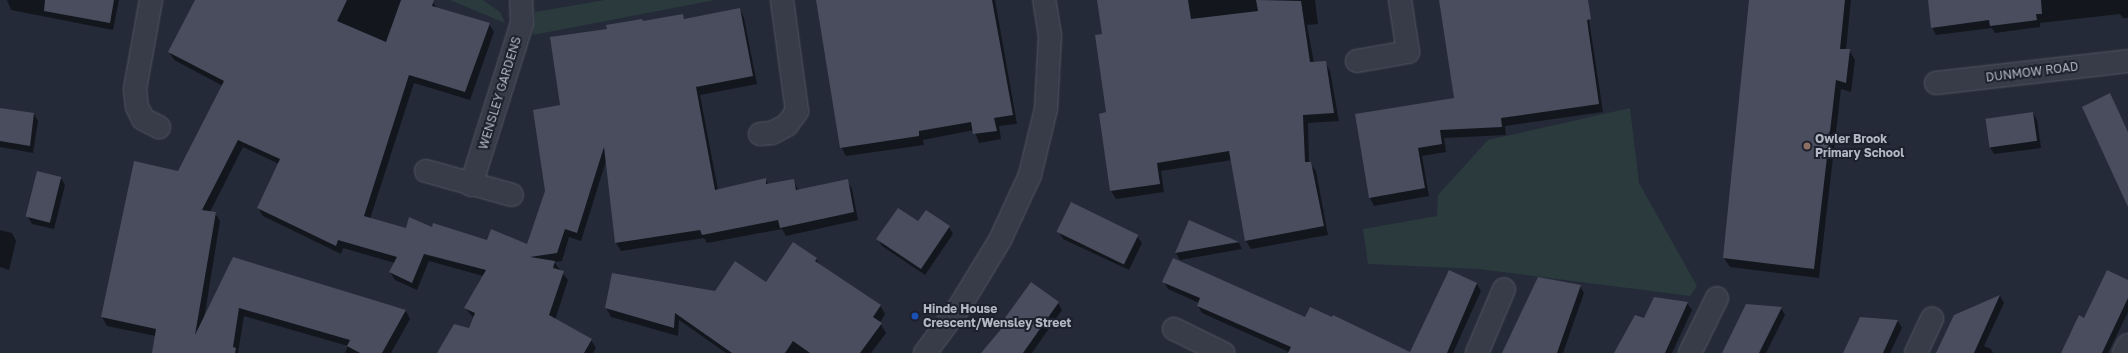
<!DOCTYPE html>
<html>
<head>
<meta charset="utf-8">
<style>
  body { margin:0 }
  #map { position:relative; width:2128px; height:353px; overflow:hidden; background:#242a38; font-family:"Golos Text",sans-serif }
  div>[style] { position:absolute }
  .green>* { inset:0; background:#2a3a3d }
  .shadow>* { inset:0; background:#0007 }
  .building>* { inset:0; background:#494d5e; transform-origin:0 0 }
  .roads { filter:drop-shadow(0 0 1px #535763) drop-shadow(0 0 1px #535763) }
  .minor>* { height:22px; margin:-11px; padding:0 11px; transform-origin:11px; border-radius:11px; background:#383c48 }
  .dots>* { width:11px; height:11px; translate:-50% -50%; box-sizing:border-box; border:2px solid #1d212d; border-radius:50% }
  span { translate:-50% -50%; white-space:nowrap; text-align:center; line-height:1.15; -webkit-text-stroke:4px #1d212d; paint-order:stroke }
  .street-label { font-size:12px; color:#b3b7c4 }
  .poi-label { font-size:12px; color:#b3b7c4; font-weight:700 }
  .left { translate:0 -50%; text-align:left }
</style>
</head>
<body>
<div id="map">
  <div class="green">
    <i style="clip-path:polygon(450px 0,483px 0,500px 12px,505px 23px)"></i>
    <i style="clip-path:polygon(605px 0,715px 0,533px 35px,535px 12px)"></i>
    <i style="clip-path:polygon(1630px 108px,1639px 183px,1697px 286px,1690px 296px,1478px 269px,1368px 264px,1363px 229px,1437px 216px,1438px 195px,1488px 140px)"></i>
  </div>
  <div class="shadow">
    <i style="clip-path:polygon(7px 0,119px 0,113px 30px,11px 10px)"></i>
    <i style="clip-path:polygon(196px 0,428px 0,433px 2px,437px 9px,489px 24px,494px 32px,470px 100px,414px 83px,370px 219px,406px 230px,432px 228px,487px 241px,527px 246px,546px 191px,561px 106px,608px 30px,683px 16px,685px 19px,740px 9px,744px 18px,757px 84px,700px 95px,718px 190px,765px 179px,769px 185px,793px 180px,799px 191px,847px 180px,852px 189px,858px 220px,786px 236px,782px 229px,707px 243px,704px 238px,621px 251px,616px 243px,606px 161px,581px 241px,569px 237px,562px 261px,554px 262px,568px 280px,555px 320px,591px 340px,596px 348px,593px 353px,439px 353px,470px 329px,474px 318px,465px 308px,483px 276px,429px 261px,417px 290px,395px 280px,390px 272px,395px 263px,343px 248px,341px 254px,263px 216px,258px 208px,279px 164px,243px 147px,210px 212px,215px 213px,220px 221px,204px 319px,233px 259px,406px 311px,410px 319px,391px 353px,345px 353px,348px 346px,244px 316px,238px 353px,153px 353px,156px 336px,107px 326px,102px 317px,135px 162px,179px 172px,223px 86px,174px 60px,169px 52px)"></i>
    <i style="clip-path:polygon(817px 0,995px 0,1017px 124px,999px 126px,1001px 139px,979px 143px,974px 130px,923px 140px,924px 145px,846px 156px,841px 147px)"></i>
    <i style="clip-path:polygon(1098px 0,1315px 0,1318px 24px,1307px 25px,1314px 63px,1325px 62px,1330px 71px,1339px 121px,1308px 123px,1309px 163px,1316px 171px,1328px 235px,1251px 249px,1246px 241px,1232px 160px,1161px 171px,1164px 192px,1116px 199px,1111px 191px,1103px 35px)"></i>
    <i style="clip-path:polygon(1440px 0,1586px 0,1603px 112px,1505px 126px,1506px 135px,1444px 138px,1446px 152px,1422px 156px,1429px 196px,1374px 206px,1370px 198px,1456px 99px)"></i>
    <i style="clip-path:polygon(1750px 0,1851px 0,1846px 50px,1849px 50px,1855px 60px,1851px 92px,1841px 89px,1819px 278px,1730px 267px,1724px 258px)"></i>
    <i style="clip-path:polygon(1929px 0,2128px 0,2128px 18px,2123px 18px,2120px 14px,2040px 23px,2040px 27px,1995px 33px,1992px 28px,1936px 35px,1932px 27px)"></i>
    <i style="clip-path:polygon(0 109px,34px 114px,38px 121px,33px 153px,0 147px)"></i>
    <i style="clip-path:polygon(2033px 113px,2037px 120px,2041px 148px,1994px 154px,1990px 147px,1986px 119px)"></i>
    <i style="clip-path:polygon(61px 178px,65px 185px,54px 229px,32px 224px,28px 217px)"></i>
    <i style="clip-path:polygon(1190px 221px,1239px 243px,1242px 249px,1180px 260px,1176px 253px)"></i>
    <i style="clip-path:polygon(919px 223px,949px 227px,953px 234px,925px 275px,882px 246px,878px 239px)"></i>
    <i style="clip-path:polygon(0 230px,12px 233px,16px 241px,9px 270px,0 267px)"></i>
    <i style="clip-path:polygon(1059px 232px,1137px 236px,1142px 243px,1129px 270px,1063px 239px)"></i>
    <i style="clip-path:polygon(816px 259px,820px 265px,880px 305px,885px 314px,880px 323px,886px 333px,871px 353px,726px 353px,679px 320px,678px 336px,611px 317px,606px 308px,766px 284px)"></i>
    <i style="clip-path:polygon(2128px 281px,2128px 312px,2108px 353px,2062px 353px,2085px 319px)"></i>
    <i style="clip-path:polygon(1164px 282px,1373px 353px,1291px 353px,1202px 313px,1198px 306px,1199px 303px,1168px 289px)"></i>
    <i style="clip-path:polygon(1477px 284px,1481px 291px,1453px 353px,1411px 353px)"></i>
    <i style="clip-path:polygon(1580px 286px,1584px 293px,1563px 353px,1503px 353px)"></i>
    <i style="clip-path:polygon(2000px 296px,2004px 303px,1984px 346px,1991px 349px,1993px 353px,1937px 353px,1955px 316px)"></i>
    <i style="clip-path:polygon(1058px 303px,1062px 310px,1032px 353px,984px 353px,1002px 329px,1001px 327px)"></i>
    <i style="clip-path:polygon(1687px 303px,1692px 310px,1672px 353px,1616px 353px,1644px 319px)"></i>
    <i style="clip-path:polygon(1781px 308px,1785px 315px,1766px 353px,1723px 353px)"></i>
    <i style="clip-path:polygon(1860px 318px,1898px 321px,1902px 328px,1890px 353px,1844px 353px)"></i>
  </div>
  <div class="building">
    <i style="clip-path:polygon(45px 0,114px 0,110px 23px,44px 11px)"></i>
    <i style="clip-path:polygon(195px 0,347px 0,337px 21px,386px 42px,401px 0,434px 0,432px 6px,490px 23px,465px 92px,409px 75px,364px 216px,406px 228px,409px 217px,432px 227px,433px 223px,487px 240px,491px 229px,527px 244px,545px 191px,533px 110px,560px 105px,550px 37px,607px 29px,606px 25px,642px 19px,643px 21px,683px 14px,684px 19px,740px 8px,753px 76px,696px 87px,715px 190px,766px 178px,766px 184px,794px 179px,796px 190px,848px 179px,854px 212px,780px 228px,778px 220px,702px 235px,700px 230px,615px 243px,604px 147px,577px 233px,565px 229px,557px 253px,530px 257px,555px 261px,553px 268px,564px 271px,549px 315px,592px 339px,584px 353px,437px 353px,454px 324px,469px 328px,475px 313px,464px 308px,486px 270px,424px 254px,412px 283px,389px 272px,397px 257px,338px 240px,336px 246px,257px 208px,280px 159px,238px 140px,202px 210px,216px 212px,195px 335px,233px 257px,406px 310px,382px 353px,360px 353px,347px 346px,350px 340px,239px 308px,233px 347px,236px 348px,235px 353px,152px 353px,156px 329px,101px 317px,134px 161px,178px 171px,224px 81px,168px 52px)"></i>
    <i style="clip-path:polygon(816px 0,992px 0,1013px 115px,994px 118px,997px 131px,973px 134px,971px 122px,919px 131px,919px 136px,840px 148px)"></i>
    <i style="clip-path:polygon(1097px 0,1188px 0,1191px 19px,1258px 11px,1256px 0,1301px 1px,1310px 62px,1326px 61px,1334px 113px,1303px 115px,1305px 162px,1311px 162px,1324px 226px,1245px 241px,1229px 151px,1157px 163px,1160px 184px,1110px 191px,1099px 114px,1106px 112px,1095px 35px,1102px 34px)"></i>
    <i style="clip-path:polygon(1439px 0,1588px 0,1591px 19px,1587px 20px,1599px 104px,1501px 118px,1502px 127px,1440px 130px,1442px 144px,1418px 148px,1425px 188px,1369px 198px,1355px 114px,1454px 98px)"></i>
    <i style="clip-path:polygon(1749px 0,1845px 0,1840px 49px,1850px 49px,1846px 83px,1836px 80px,1814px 269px,1723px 258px)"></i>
    <i style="clip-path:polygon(1928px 0,2041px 0,2042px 14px,2036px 14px,2037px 20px,1990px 26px,1989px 20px,1931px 28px)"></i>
    <i style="clip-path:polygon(2110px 93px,2128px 132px,2128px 207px,2082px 107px)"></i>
    <i style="clip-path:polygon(0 108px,34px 113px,30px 146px,0 141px)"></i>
    <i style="left:2033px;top:112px;width:29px;height:48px;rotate:82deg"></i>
    <i style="left:37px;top:171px;width:25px;height:47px;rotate:14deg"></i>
    <i style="left:1071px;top:202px;width:75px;height:33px;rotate:26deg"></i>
    <i style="clip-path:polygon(898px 208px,918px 221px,926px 210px,950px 226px,921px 269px,876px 239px)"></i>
    <i style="clip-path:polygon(1189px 220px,1239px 242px,1175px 253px)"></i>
    <i style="clip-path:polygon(793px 242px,817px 258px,815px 261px,881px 305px,873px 317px,882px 323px,860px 353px,810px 353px,793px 341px,785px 353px,732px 353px,675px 313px,674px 328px,605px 308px,612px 273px,715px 291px,735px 261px,766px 282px)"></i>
    <i style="clip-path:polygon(1173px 258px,1305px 317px,1310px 307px,1332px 317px,1333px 315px,1410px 352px,1449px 270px,1477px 283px,1447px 353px,1288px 353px,1291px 347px,1197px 306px,1200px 298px,1162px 282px)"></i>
    <i style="clip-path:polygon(2107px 270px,2128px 280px,2128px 298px,2102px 353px,2061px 353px,2079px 315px,2084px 318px)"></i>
    <i style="clip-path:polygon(1538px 277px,1581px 285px,1557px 353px,1502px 353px)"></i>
    <i style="clip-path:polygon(1031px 282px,1059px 302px,1023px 353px,981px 353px,1002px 328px,999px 326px)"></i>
    <i style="clip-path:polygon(2000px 295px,1974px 353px,1936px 353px,1954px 315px)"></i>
    <i style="clip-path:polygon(1654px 297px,1688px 302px,1665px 353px,1614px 353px,1635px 315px,1644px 318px)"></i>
    <i style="clip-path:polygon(1746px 304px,1782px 307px,1759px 353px,1722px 353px)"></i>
    <i style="clip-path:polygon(1860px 317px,1898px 320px,1883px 353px,1843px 353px)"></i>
  </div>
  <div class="roads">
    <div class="minor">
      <i style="left:151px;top:0;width:90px;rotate:100.2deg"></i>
      <i style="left:135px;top:89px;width:18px;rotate:84deg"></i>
      <i style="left:137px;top:107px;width:13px;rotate:63deg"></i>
      <i style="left:143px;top:119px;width:18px;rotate:27deg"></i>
      <i style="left:1357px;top:61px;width:52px;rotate:-10deg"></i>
      <i style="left:1408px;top:52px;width:53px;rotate:-98.7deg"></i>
      <i style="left:1936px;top:83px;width:193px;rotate:-6.5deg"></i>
      <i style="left:760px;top:134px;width:12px;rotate:-5deg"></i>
      <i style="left:772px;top:133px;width:17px;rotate:-28deg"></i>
      <i style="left:787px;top:125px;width:17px;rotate:-54deg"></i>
      <i style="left:797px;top:111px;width:112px;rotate:-97.7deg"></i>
      <i style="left:426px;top:171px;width:89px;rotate:15.6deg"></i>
      <i style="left:471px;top:185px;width:170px;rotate:-72.5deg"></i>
      <i style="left:522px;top:23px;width:23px;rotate:-92deg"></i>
      <i style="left:1174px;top:329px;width:55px;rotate:26.1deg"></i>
      <i style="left:925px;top:353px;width:59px;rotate:-53.3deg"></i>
      <i style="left:960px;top:306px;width:77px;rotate:-58.8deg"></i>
      <i style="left:1000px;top:240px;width:72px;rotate:-65.2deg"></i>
      <i style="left:1030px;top:175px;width:68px;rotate:-76.4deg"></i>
      <i style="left:1046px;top:109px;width:73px;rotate:-86.9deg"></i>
      <i style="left:1050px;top:36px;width:36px;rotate:-99deg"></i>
      <i style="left:1477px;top:353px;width:69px;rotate:-67.1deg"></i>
      <i style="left:1690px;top:353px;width:61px;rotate:-63.9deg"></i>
      <i style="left:1916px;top:353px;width:38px;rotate:-65deg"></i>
      <i style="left:2124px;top:353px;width:9px;rotate:-63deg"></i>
    </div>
  </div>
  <div class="dots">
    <i style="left:1807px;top:146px;background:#8d6e63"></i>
    <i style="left:915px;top:316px;background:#1a4fb4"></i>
  </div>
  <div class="street-label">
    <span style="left:2032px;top:72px;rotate:-7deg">DUNMOW ROAD</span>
    <span style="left:500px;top:93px;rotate:-73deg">WENSLEY GARDENS</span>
  </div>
  <div class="poi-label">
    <span class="left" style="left:1815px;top:146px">Owler Brook<br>Primary School</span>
    <span class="left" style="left:923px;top:316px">Hinde House<br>Crescent/Wensley Street</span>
  </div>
</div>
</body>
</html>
